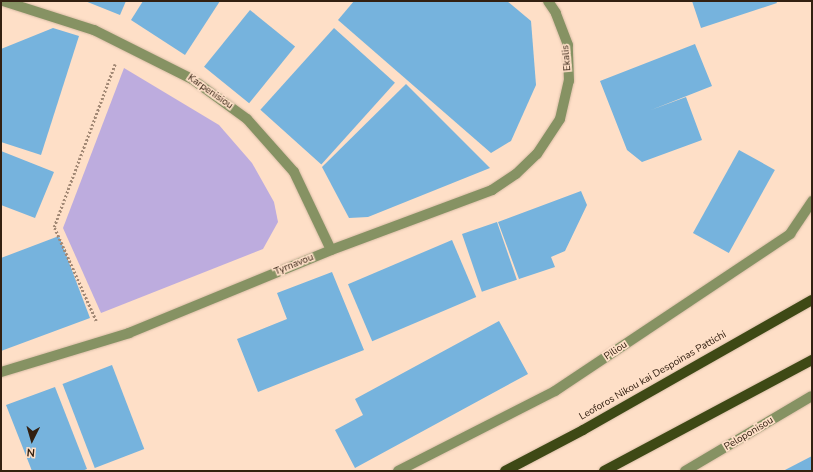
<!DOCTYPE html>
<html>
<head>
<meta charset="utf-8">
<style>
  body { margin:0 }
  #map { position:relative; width:813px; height:472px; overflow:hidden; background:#fedfc7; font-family:"Nunito Sans",sans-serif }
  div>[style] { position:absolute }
  .green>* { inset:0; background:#bdacde }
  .building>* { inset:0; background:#76b3dd; transform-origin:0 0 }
  .path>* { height:2.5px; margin-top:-1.25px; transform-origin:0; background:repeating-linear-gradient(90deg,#a38975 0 2px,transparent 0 4px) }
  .roads { filter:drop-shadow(0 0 1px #d9bda6) drop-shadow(0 0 1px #d9bda6) }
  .minor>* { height:10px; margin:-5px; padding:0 5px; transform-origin:5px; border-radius:5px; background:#869263 }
  .primary>* { height:10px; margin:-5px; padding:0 5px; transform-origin:5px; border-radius:5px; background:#3e4915 }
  span { translate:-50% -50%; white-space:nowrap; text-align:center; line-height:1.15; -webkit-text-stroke:3.5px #fedfc7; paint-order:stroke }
  .street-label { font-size:10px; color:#332011 }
  .frame { position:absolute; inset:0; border:2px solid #332011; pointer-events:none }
  .north { position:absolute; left:12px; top:420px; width:40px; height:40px; -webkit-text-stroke:3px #fedfc7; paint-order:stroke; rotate:185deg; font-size:11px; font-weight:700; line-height:16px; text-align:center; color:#332011 }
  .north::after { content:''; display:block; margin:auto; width:14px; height:18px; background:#332011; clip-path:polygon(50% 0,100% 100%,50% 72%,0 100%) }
</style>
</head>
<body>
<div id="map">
  <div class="green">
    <i style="clip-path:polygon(124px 68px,219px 125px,252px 163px,274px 202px,278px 222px,263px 249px,101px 313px,63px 228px)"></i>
  </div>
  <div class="building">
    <i style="clip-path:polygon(85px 1px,126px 1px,120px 15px)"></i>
    <i style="clip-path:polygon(143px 1px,220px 1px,185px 55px,131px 20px)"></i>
    <i style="clip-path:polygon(354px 1px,507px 1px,531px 21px,536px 85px,511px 141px,491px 153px,338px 20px)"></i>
    <i style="clip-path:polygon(692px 1px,776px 1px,777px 3px,701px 28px)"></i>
    <i style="left:250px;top:10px;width:58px;height:73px;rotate:39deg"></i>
    <i style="clip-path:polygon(53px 28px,79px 36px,41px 155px,1px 142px,1px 49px)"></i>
    <i style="left:334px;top:28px;width:82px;height:110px;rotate:42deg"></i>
    <i style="clip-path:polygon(695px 44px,712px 86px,651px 110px,686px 97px,702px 140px,642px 162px,627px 150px,600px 81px)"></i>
    <i style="clip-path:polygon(406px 84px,490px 168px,368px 217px,349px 218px,322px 167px)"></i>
    <i style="left:739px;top:150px;width:41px;height:95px;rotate:29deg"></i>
    <i style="clip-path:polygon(1px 151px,54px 172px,35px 218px,1px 205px)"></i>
    <i style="clip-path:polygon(581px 191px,587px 205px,565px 251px,551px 257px,555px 267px,519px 279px,498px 222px)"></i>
    <i style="left:497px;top:222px;width:61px;height:37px;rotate:71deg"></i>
    <i style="clip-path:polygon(59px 236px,90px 318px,1px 351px,1px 258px)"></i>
    <i style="left:452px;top:240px;width:62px;height:113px;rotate:67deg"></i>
    <i style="clip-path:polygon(332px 272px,364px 350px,258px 392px,237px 339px,287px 319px,277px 293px)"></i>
    <i style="clip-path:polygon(499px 321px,528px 374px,355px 468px,335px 430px,363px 415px,355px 399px)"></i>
    <i style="left:112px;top:365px;width:90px;height:53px;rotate:69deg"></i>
    <i style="clip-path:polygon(55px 387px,87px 469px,82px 471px,32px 471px,6px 405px)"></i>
    <i style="clip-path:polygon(812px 456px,812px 471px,783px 471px)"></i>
  </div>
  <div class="path">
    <i style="left:96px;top:321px;width:103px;rotate:-114.1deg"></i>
    <i style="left:54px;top:227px;width:174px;rotate:-69.5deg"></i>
  </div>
  <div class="roads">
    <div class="minor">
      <i style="left:3px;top:1px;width:96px;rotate:17.7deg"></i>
      <i style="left:94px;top:30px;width:110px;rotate:26.6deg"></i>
      <i style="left:192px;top:79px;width:68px;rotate:36deg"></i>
      <i style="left:247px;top:119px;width:71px;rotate:48.4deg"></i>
      <i style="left:294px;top:172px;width:86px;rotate:64.6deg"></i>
      <i style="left:1px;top:372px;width:134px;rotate:-16.9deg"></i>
      <i style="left:129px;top:333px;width:218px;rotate:-22.3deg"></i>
      <i style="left:331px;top:250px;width:172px;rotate:-20.4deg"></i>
      <i style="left:492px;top:190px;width:29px;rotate:-34deg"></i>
      <i style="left:516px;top:174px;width:29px;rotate:-44deg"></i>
      <i style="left:537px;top:154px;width:42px;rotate:-56.7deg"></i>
      <i style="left:560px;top:119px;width:39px;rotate:-77deg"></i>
      <i style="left:569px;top:81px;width:36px;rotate:-92deg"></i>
      <i style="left:568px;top:45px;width:34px;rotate:-111deg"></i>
      <i style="left:556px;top:13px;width:14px;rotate:-124deg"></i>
      <i style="left:398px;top:471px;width:176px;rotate:-27deg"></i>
      <i style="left:555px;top:391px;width:283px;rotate:-33.7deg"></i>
      <i style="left:790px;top:234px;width:40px;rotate:-56deg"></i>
      <i style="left:685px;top:471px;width:147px;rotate:-30.6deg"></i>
    </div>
    <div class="primary">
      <i style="left:505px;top:471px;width:88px;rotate:-27.7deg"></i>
      <i style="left:583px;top:430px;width:263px;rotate:-29.6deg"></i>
      <i style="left:604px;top:471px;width:236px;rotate:-28.1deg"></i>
    </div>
  </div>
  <div class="street-label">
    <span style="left:567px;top:58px;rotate:-95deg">Ekalis</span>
    <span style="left:210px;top:92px;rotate:35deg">Karpenisiou</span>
    <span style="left:294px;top:265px;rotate:-22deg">Tyrnavou</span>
    <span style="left:616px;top:351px;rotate:-34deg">Piliou</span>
    <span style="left:653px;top:376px;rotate:-30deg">Leoforos Nikou kai Despoinas Pattichi</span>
    <span style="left:749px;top:434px;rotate:-31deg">Peloponisou</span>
  </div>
  <div class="frame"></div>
  <div class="north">N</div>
</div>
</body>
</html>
